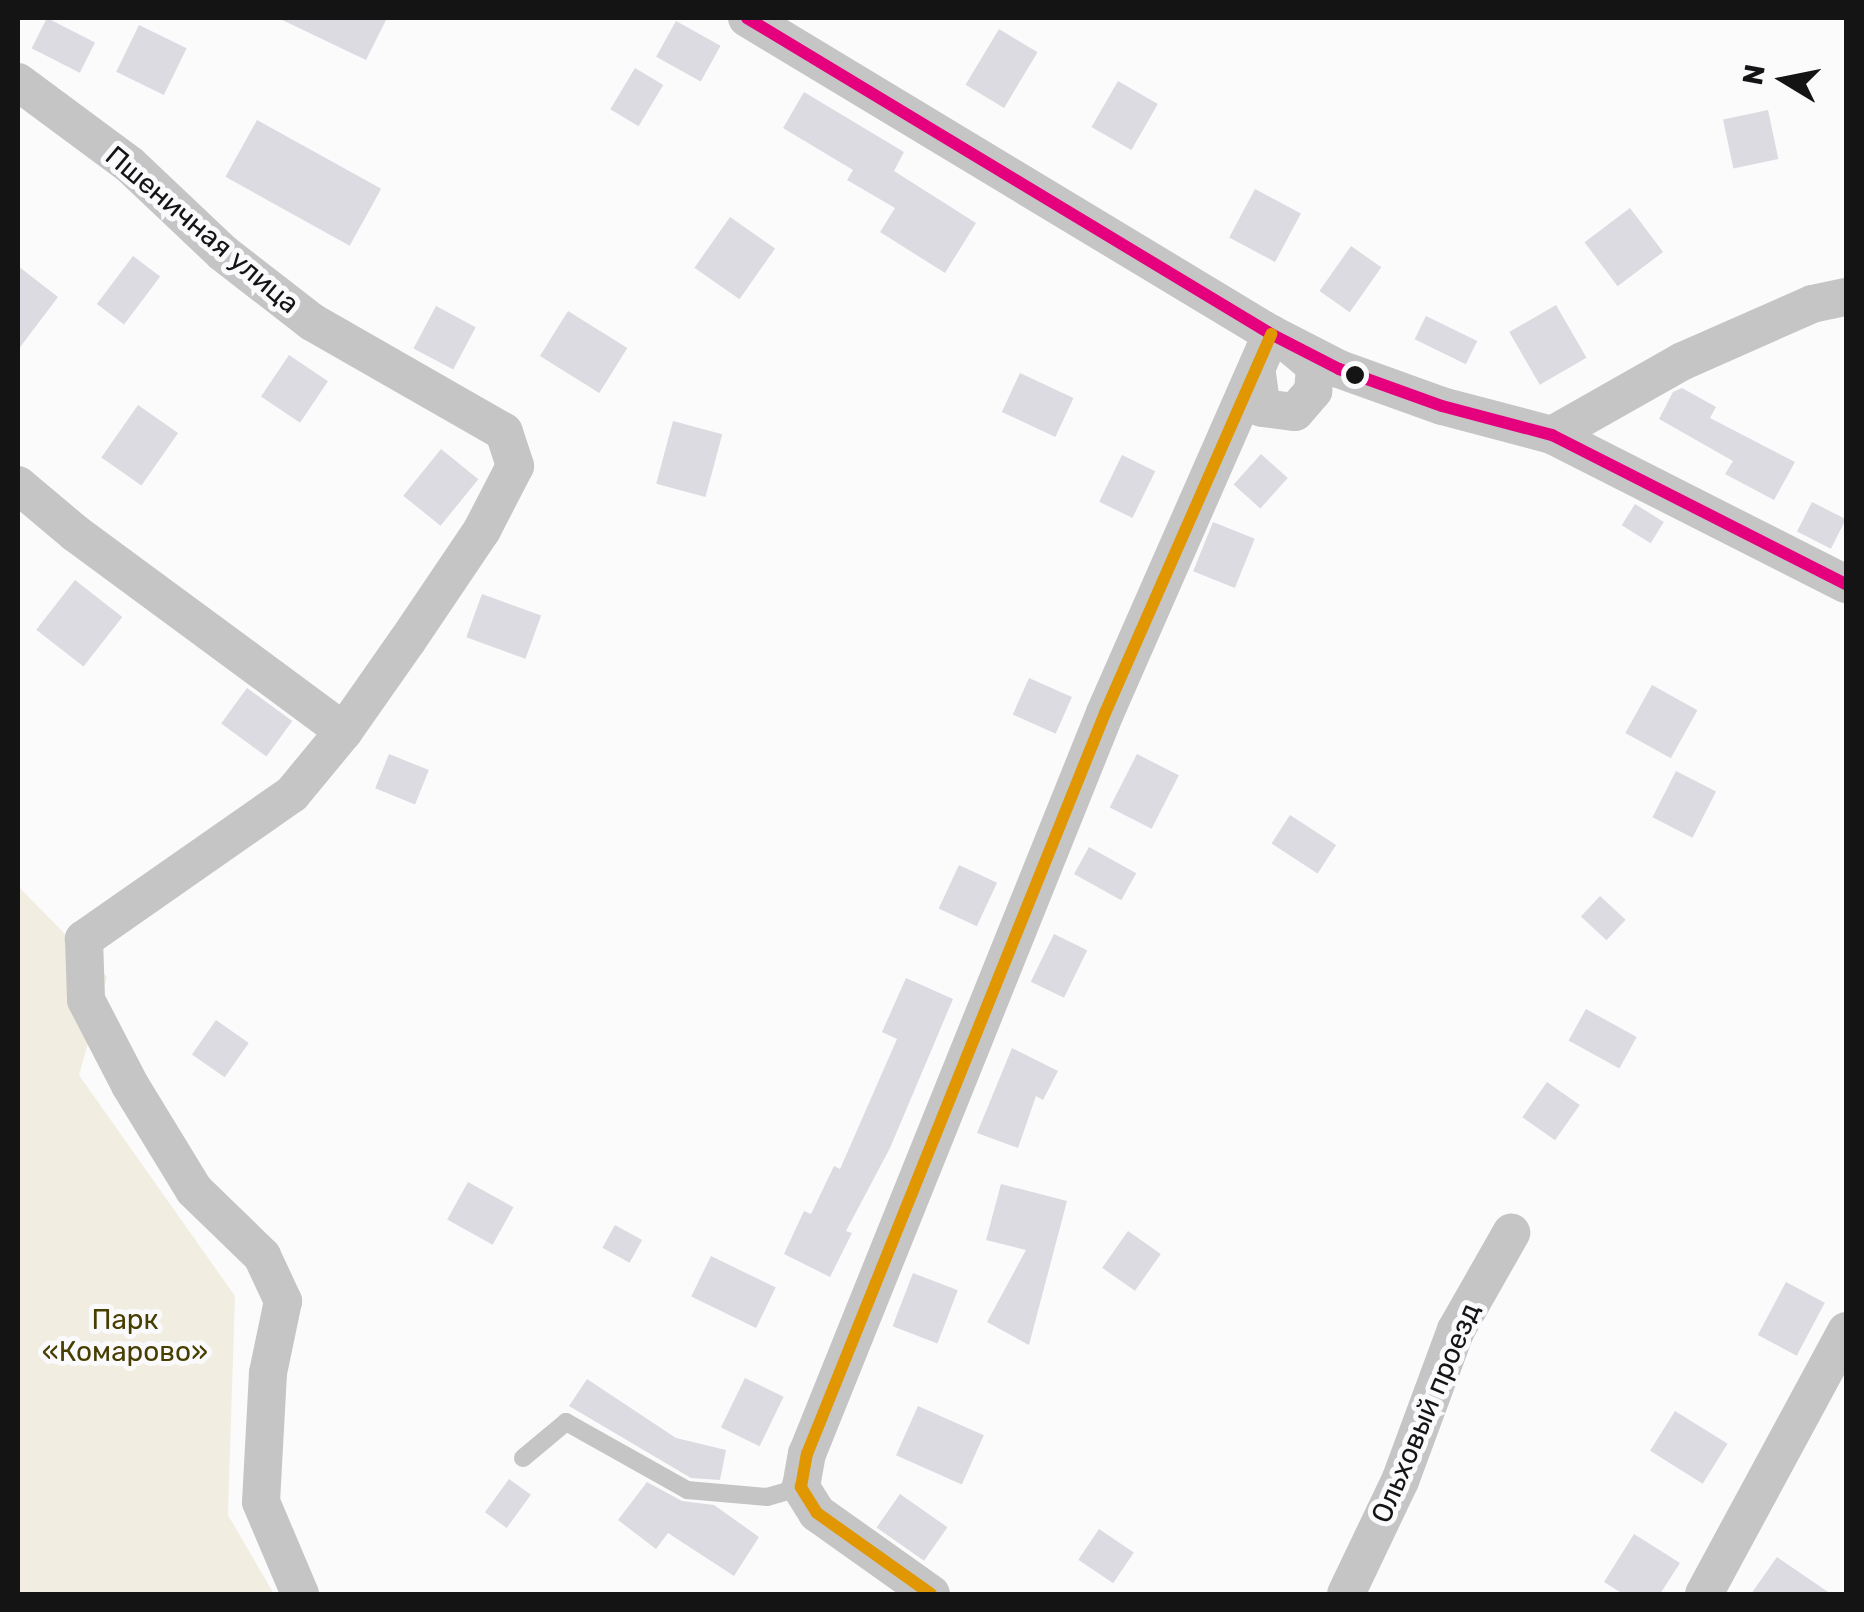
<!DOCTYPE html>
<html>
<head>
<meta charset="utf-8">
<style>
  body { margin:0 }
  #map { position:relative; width:1864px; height:1612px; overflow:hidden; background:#fbfbfc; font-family:Rubik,sans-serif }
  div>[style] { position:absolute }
  .green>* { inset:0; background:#f1eee1 }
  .building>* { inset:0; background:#dcdbe2; transform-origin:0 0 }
  .service>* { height:18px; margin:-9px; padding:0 9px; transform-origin:9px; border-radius:9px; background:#c5c5c6 }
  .minor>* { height:38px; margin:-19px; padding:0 19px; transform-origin:19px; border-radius:19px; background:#c5c5c6 }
  .bus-1>* { height:12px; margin:-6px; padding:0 6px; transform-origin:6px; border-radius:6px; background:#e5007d }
  .bus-2>* { height:12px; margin:-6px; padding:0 6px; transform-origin:6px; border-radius:6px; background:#e09702 }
  .dots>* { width:28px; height:28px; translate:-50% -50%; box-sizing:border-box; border:5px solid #fafafd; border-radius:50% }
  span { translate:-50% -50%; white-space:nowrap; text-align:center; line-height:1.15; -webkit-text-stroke:10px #fafafd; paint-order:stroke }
  .street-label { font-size:28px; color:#141415 }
  .park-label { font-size:28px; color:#473e00 }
  .frame { position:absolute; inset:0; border:20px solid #141415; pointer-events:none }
  .north { position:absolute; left:1734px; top:30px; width:100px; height:100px; -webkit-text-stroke:8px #fafafd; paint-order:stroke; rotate:280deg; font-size:28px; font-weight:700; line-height:40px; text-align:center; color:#141415 }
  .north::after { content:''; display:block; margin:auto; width:35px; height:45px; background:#141415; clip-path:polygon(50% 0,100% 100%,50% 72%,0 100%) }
</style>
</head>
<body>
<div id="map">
  <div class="green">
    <i style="clip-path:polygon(18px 886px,107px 977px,79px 1075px,235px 1296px,228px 1515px,274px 1594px,18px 1594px)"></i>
  </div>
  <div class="building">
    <i style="left:47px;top:18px;width:54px;height:34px;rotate:27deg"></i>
    <i style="clip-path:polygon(278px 18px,387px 18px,366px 60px)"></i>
    <i style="left:676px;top:21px;width:51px;height:41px;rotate:29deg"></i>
    <i style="left:139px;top:25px;width:53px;height:52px;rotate:26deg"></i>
    <i style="left:999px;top:29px;width:45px;height:65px;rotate:31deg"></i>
    <i style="left:635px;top:68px;width:33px;height:48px;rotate:31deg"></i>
    <i style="left:1118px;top:81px;width:46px;height:53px;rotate:30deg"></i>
    <i style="clip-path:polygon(804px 92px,904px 152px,894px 171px,976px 223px,945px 273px,880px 232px,895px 208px,847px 180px,853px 170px,783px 128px)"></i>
    <i style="left:1768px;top:110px;width:50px;height:46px;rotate:78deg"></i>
    <i style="left:257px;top:120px;width:142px;height:65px;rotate:29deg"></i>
    <i style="left:1255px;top:189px;width:52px;height:55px;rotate:28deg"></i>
    <i style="left:1630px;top:208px;width:55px;height:57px;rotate:53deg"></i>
    <i style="left:730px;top:217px;width:55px;height:62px;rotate:35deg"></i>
    <i style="left:1351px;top:246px;width:37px;height:55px;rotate:35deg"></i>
    <i style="left:133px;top:256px;width:34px;height:60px;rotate:37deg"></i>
    <i style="clip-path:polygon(18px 266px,58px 297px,18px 350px)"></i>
    <i style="left:1556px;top:305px;width:61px;height:54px;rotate:60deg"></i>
    <i style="left:436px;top:306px;width:45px;height:48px;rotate:28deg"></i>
    <i style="left:568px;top:311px;width:70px;height:53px;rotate:32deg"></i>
    <i style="left:1426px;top:316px;width:57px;height:26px;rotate:26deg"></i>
    <i style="left:289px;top:355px;width:47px;height:50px;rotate:34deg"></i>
    <i style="left:1020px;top:373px;width:59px;height:43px;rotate:25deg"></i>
    <i style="clip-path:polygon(1682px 388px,1716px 407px,1710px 418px,1795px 462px,1774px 500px,1725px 474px,1733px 461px,1659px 419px,1673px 392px)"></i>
    <i style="left:138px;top:405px;width:49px;height:64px;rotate:35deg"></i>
    <i style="left:673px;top:421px;width:51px;height:65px;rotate:15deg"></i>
    <i style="left:441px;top:449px;width:48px;height:60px;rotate:39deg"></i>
    <i style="left:1261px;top:454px;width:36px;height:41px;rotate:42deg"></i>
    <i style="left:1122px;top:455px;width:37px;height:52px;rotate:26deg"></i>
    <i style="left:1812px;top:502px;width:38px;height:33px;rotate:27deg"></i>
    <i style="left:1635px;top:504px;width:34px;height:25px;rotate:32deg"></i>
    <i style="left:1213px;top:522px;width:45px;height:53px;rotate:22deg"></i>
    <i style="left:75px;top:580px;width:60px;height:63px;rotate:38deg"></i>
    <i style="left:482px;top:594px;width:63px;height:46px;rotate:20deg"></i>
    <i style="left:1029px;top:678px;width:47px;height:40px;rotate:24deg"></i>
    <i style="left:1652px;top:685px;width:52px;height:55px;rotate:29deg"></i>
    <i style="left:247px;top:688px;width:56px;height:44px;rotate:36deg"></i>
    <i style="left:389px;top:754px;width:43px;height:37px;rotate:22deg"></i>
    <i style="left:1137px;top:754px;width:47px;height:60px;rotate:27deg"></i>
    <i style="left:1676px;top:771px;width:45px;height:52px;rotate:27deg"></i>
    <i style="left:1290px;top:815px;width:55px;height:34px;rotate:33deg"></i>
    <i style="left:1089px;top:847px;width:54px;height:31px;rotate:29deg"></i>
    <i style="left:959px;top:865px;width:42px;height:48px;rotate:25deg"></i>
    <i style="left:1600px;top:896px;width:35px;height:28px;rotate:43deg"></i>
    <i style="left:1054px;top:934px;width:37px;height:53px;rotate:26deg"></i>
    <i style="clip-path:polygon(906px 978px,953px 999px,890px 1148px,846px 1231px,852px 1233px,830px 1277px,784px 1254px,804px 1211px,811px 1214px,834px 1166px,840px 1169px,897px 1039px,882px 1032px)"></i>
    <i style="left:1586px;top:1009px;width:58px;height:36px;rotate:29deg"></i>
    <i style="left:216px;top:1020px;width:40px;height:42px;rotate:35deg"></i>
    <i style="clip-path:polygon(1012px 1048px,1058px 1071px,1043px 1100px,1036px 1096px,1018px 1148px,977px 1133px)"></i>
    <i style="left:1547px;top:1082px;width:40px;height:43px;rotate:35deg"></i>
    <i style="left:468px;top:1182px;width:52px;height:43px;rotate:29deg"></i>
    <i style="clip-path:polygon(1001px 1184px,1067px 1201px,1029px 1345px,987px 1322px,1026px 1250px,986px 1240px)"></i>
    <i style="left:615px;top:1225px;width:31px;height:26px;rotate:29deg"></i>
    <i style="left:1128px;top:1231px;width:40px;height:45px;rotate:35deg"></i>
    <i style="left:711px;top:1256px;width:72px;height:45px;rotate:26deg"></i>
    <i style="left:913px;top:1273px;width:48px;height:57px;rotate:21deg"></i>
    <i style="left:1786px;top:1282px;width:44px;height:60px;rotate:28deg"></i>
    <i style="left:745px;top:1378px;width:43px;height:55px;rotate:26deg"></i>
    <i style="clip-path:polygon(587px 1379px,676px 1438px,726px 1450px,720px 1480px,691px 1478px,569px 1406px)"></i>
    <i style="left:918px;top:1406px;width:72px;height:54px;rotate:24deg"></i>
    <i style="left:1675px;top:1411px;width:62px;height:47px;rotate:32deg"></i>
    <i style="left:509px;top:1479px;width:27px;height:41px;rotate:36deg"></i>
    <i style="clip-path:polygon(647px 1482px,682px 1501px,714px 1505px,759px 1537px,734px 1576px,668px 1533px,656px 1549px,618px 1520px)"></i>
    <i style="left:900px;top:1494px;width:58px;height:41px;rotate:35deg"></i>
    <i style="left:1099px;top:1529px;width:42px;height:37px;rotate:34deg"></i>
    <i style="clip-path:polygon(1634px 1534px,1680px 1563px,1660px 1594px,1623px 1594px,1604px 1582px)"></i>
    <i style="clip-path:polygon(1777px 1557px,1831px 1594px,1751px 1594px)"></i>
  </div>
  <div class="service">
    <i style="left:523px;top:1458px;width:56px;rotate:-39.9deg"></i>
    <i style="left:566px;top:1422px;width:139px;rotate:29.3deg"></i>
    <i style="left:687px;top:1490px;width:80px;rotate:5deg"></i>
    <i style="left:767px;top:1497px;width:35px;rotate:-16deg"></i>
  </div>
  <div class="minor">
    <i style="left:747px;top:18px;width:612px;rotate:31.09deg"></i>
    <i style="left:1271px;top:334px;width:76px;rotate:27.2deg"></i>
    <i style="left:1339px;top:369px;width:109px;rotate:19.8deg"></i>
    <i style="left:1442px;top:406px;width:114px;rotate:14.8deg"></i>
    <i style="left:1552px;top:435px;width:330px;rotate:26.9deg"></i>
    <i style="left:18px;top:82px;width:139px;rotate:36.5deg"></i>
    <i style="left:130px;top:165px;width:128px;rotate:43.4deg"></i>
    <i style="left:223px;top:253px;width:113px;rotate:37.8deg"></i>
    <i style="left:312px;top:322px;width:221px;rotate:29.8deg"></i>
    <i style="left:504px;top:432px;width:36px;rotate:72deg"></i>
    <i style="left:515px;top:466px;width:72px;rotate:117.3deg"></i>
    <i style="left:482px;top:530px;width:134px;rotate:124deg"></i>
    <i style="left:407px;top:641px;width:110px;rotate:125deg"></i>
    <i style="left:344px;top:731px;width:82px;rotate:129.5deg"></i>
    <i style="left:292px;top:794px;width:254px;rotate:145.1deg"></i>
    <i style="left:84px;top:939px;width:61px;rotate:88.1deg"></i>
    <i style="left:86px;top:1000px;width:96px;rotate:62.6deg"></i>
    <i style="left:130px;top:1085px;width:123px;rotate:58.6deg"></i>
    <i style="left:194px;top:1190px;width:95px;rotate:44.1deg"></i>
    <i style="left:262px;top:1256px;width:50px;rotate:65deg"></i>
    <i style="left:283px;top:1301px;width:74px;rotate:101.8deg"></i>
    <i style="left:268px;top:1373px;width:129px;rotate:93.1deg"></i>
    <i style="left:261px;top:1502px;width:100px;rotate:67deg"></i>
    <i style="left:1257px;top:374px;width:34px;rotate:82deg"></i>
    <i style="left:1262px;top:408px;width:33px;rotate:7deg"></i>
    <i style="left:1295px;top:412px;width:28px;rotate:-49deg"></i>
    <i style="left:1313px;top:391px;width:25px;rotate:-85deg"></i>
    <i style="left:1315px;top:366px;width:31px;rotate:-140deg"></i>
    <i style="left:1552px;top:435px;width:150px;rotate:-29.5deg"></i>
    <i style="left:1683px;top:361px;width:141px;rotate:-23.8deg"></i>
    <i style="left:1812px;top:304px;width:35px;rotate:-12deg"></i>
    <i style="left:18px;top:485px;width:75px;rotate:40.1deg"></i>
    <i style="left:75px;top:533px;width:334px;rotate:36.4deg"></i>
    <i style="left:931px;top:1594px;width:140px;rotate:-144.6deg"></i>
    <i style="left:817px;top:1513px;width:31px;rotate:-122deg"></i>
    <i style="left:801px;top:1487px;width:34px;rotate:-80deg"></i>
    <i style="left:807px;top:1454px;width:799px;rotate:-68.09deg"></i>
    <i style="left:1105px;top:713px;width:414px;rotate:-66.3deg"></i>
    <i style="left:1346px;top:1594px;width:125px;rotate:-64.5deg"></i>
    <i style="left:1400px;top:1481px;width:161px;rotate:-69.7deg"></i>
    <i style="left:1456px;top:1330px;width:112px;rotate:-60.4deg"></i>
    <i style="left:1704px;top:1594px;width:299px;rotate:-61.6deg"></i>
  </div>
  <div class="bus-1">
    <i style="left:747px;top:18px;width:612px;rotate:31.09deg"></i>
    <i style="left:1271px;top:334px;width:76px;rotate:27.2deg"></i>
    <i style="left:1339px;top:369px;width:109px;rotate:19.8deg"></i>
    <i style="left:1442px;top:406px;width:114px;rotate:14.8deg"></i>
    <i style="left:1552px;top:435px;width:330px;rotate:26.9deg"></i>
  </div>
  <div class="bus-2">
    <i style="left:931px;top:1594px;width:140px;rotate:-144.6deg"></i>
    <i style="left:817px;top:1513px;width:31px;rotate:-122deg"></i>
    <i style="left:801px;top:1487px;width:34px;rotate:-80deg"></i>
    <i style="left:807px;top:1454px;width:799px;rotate:-68.09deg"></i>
    <i style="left:1105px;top:713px;width:414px;rotate:-66.3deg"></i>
  </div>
  <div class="dots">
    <i style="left:1355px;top:375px;background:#141415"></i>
  </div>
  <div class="street-label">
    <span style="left:202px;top:230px;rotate:40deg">Пшеничная улица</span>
    <span style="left:1426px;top:1413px;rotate:-67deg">Ольховый проезд</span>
  </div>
  <div class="park-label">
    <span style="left:125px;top:1336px">Парк<br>«Комарово»</span>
  </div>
  <div class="frame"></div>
  <div class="north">N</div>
</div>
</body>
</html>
